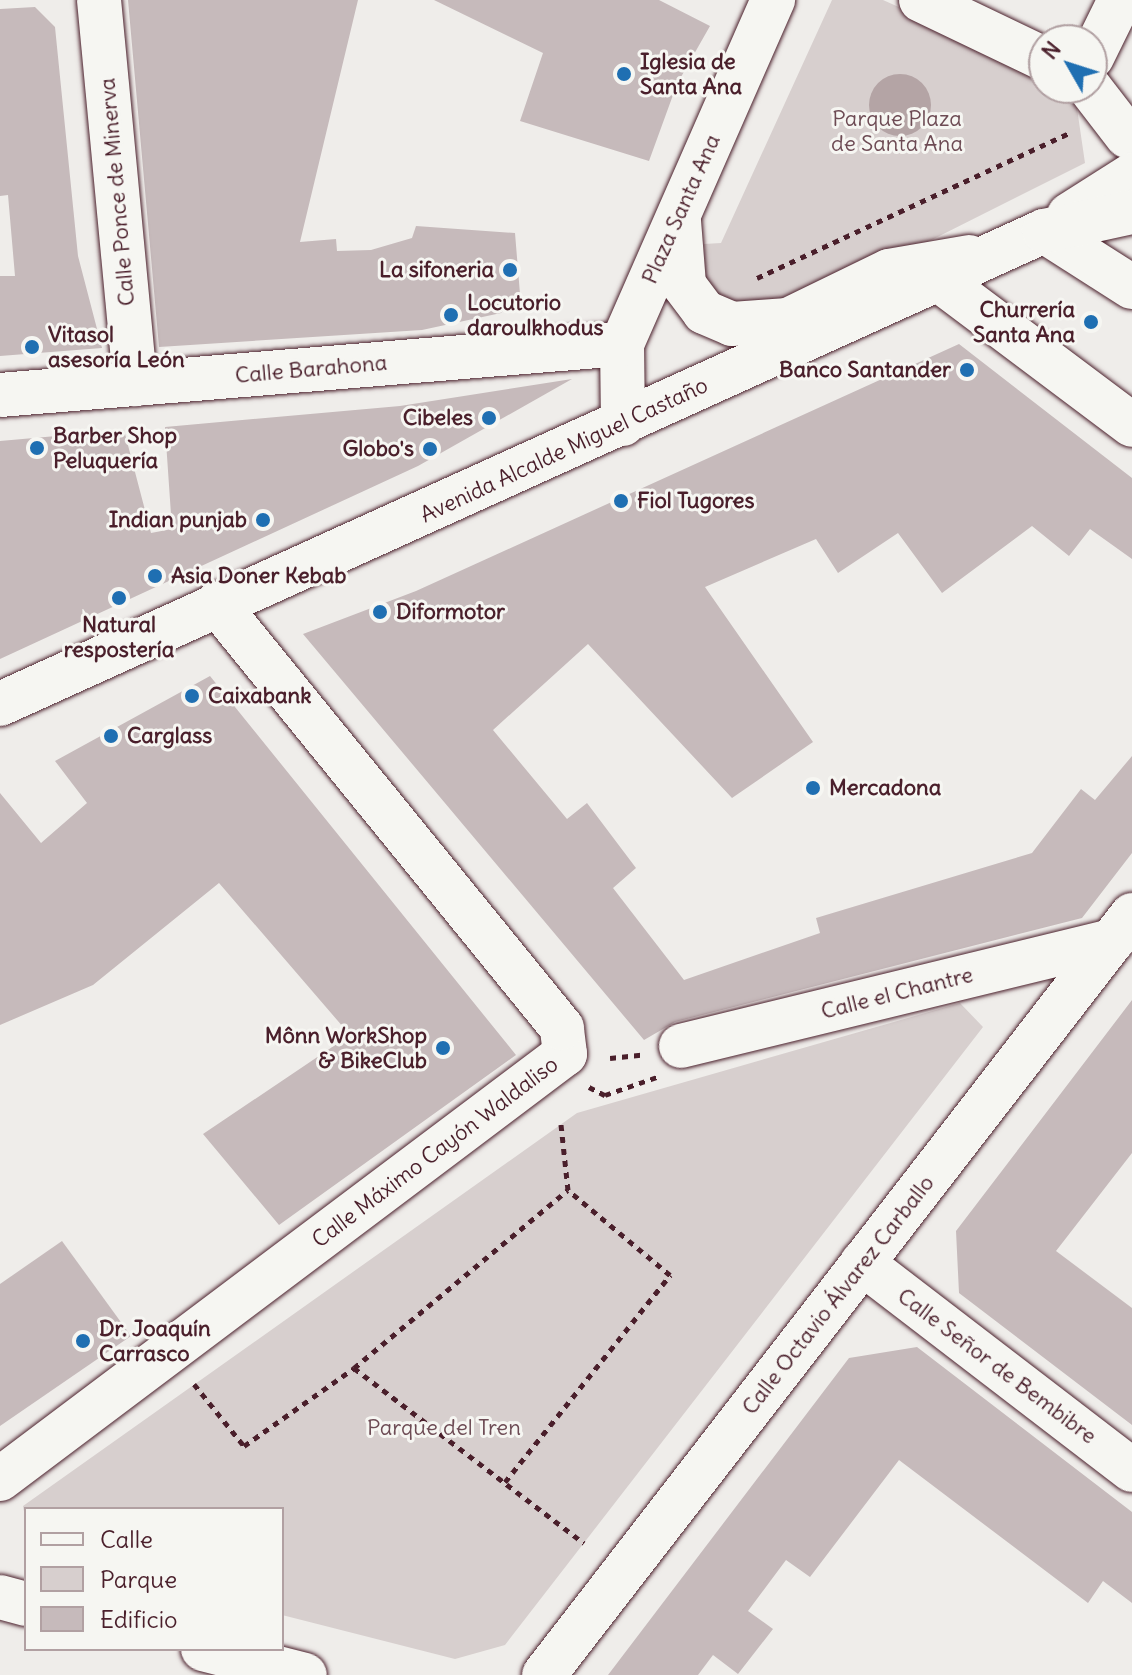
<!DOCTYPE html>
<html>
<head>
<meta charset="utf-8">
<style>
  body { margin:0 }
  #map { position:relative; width:1132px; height:1675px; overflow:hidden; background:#efedea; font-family:Delius,sans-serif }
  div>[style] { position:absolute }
  .green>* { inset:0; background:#d7cfce }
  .water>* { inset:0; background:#b4a4a5 }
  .round { border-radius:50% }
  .building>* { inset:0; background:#c6babb }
  .path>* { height:5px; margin-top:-2.5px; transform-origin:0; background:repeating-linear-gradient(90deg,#4a1f2b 0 6px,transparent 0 12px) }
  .roads { filter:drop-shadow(0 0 2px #4a1f2b) drop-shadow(0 0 2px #4a1f2b) }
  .street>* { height:44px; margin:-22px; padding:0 22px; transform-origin:22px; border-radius:22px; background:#f6f6f2 }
  .secondary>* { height:44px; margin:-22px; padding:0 22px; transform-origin:22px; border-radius:22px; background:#f6f6f2 }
  .primary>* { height:44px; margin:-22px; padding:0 22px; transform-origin:22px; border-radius:22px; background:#f6f6f2 }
  .dots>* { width:22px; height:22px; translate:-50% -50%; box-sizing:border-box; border:4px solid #f6f6f2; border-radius:50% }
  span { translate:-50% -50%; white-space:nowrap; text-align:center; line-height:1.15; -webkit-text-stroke:6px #f6f6f2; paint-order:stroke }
  .poi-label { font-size:22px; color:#4a1f2b; font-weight:700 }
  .left { translate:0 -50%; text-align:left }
  .right { translate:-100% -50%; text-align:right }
  .park-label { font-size:22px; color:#6d4b54 }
  .street-label { font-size:22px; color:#4a1f2b }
  .legend { position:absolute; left:24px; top:1507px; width:260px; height:144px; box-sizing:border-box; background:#f6f6f2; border:2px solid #b1a0a2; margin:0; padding:10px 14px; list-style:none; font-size:24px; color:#4a1f2b }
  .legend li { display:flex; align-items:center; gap:16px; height:40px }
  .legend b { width:40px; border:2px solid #b1a0a2 }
  .north { position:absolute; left:1028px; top:24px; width:80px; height:80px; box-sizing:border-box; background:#f6f6f2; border:2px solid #b1a0a2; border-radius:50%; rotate:309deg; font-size:22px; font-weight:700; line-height:32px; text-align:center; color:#4a1f2b }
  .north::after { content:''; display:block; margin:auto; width:28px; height:36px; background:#1f6fb2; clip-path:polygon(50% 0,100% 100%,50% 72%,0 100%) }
</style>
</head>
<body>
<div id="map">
  <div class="green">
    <i style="clip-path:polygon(832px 0,883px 0,1044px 72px,1044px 88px,1074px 88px,1085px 163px,788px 312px,746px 311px,716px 297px,706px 281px,704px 244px,721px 243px)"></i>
    <i style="clip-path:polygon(960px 1003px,983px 1027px,505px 1645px,455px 1659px,282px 1615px,282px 1509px,26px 1509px,26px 1522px,23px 1506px,577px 1113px)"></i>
  </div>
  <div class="water">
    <i class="round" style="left:869px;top:74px;width:62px;height:62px"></i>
  </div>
  <div class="building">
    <i style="clip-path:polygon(128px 0,358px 0,300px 242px,336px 239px,337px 251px,371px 250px,412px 238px,416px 226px,515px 233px,520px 294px,501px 313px,422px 330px,159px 347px)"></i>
    <i style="clip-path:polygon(434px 0,659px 0,710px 26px,677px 84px,649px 161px,520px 121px,543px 53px)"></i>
    <i style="clip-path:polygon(35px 7px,55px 27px,78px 256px,102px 348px,0 356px,0 276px,15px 276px,8px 195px,0 196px,0 9px)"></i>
    <i style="clip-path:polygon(959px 344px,1132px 478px,1132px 559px,1090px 529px,1069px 556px,1032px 526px,942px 593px,898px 533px,838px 573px,816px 539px,705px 587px,813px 742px,732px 798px,588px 644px,493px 730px,567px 819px,587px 803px,636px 868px,613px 888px,684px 980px,820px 933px,816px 918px,1032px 853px,1081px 789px,1095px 800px,1132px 756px,1132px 853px,1082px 918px,675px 1022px,644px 1040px,303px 634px,416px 591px)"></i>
    <i style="clip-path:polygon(572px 379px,418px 466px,0 659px,0 441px,124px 430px,151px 533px,172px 529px,165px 427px,400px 406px)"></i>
    <i style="clip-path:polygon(210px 676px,516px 1055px,279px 1225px,203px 1134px,350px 1035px,219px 883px,93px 985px,0 1025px,0 793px,41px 843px,87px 803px,55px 761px)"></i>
    <i style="clip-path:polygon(1132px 1000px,1132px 1153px,1056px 1251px,1132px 1308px,1132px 1425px,959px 1293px,956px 1231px)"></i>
    <i style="clip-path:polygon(62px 1241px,131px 1336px,0 1426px,0 1284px)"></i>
    <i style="clip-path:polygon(917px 1347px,1132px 1512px,1132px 1603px,1103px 1581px,1088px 1603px,899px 1460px,810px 1577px,786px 1560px,748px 1611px,773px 1629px,738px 1674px,713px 1655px,698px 1675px,608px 1675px,849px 1358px)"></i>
  </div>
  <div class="path">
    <i style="left:757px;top:278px;width:346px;rotate:-24.9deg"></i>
    <i style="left:610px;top:1058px;width:31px;rotate:-6deg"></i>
    <i style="left:589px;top:1087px;width:18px;rotate:27deg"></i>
    <i style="left:605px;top:1095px;width:55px;rotate:-19.1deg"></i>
    <i style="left:354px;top:1368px;width:278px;rotate:-39.8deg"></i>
    <i style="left:194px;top:1384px;width:80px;rotate:51.1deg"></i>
    <i style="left:244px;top:1446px;width:135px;rotate:-35.3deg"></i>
    <i style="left:354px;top:1368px;width:289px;rotate:37.3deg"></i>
    <i style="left:505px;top:1482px;width:265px;rotate:-51.4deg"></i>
    <i style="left:670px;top:1275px;width:133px;rotate:-140.2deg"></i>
    <i style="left:568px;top:1190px;width:66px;rotate:-96.1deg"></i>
  </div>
  <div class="roads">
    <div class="street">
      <i style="left:99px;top:0;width:386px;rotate:84.6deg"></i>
      <i style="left:921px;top:0;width:136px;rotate:25.6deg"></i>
      <i style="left:1092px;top:57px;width:64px;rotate:-63.8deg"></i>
      <i style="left:1090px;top:88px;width:61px;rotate:52.4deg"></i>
      <i style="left:679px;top:221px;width:64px;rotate:85.5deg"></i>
      <i style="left:684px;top:285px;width:34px;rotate:53deg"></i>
      <i style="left:704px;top:312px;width:30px;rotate:23deg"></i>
      <i style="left:732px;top:324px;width:56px;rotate:-4.1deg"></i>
      <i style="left:788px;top:320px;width:112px;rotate:-25.9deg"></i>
      <i style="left:889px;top:271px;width:81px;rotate:-9.9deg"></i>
      <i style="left:0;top:395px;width:624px;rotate:-4.69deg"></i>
      <i style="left:623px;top:424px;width:80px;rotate:-90.7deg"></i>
      <i style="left:622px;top:344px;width:376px;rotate:-66.3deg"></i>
      <i style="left:681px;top:1046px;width:444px;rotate:-13.7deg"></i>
      <i style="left:862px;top:1263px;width:340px;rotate:37.5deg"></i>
      <i style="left:0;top:1479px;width:707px;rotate:-36.95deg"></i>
      <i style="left:565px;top:1054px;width:26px;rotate:-97deg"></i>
      <i style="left:562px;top:1028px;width:547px;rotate:-129.13deg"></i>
      <i style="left:0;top:1597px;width:27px;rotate:15deg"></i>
      <i style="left:203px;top:1649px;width:105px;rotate:14.3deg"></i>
      <i style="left:544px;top:1675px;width:961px;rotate:-52.27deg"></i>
    </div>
    <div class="secondary">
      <i style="left:1044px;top:231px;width:104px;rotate:32.5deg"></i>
      <i style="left:939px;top:280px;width:241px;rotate:36.9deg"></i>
    </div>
    <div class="primary">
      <i style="left:1069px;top:215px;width:75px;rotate:-32.4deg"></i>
      <i style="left:0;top:704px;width:1146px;rotate:-24.37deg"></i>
      <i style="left:1044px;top:231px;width:90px;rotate:-12.2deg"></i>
    </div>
  </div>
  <div class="dots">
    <i style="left:624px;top:74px;background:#1f6fb2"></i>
    <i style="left:510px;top:270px;background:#1f6fb2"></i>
    <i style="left:451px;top:315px;background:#1f6fb2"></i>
    <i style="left:1091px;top:322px;background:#1f6fb2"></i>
    <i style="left:32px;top:347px;background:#1f6fb2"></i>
    <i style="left:967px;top:370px;background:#1f6fb2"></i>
    <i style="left:489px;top:418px;background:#1f6fb2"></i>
    <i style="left:37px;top:448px;background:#1f6fb2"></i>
    <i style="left:430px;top:449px;background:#1f6fb2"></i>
    <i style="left:621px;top:501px;background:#1f6fb2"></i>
    <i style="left:263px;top:520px;background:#1f6fb2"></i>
    <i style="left:155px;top:576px;background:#1f6fb2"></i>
    <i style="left:119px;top:598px;background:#1f6fb2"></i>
    <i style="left:380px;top:612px;background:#1f6fb2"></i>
    <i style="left:192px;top:696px;background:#1f6fb2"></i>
    <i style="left:111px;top:736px;background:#1f6fb2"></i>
    <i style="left:813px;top:788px;background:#1f6fb2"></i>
    <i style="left:443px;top:1048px;background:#1f6fb2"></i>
    <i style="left:83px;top:1341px;background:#1f6fb2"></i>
  </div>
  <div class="poi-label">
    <span class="left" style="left:640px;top:74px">Iglesia de<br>Santa Ana</span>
    <span class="right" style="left:494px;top:270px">La sifoneria</span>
    <span class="left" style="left:467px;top:315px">Locutorio<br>daroulkhodus</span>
    <span class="right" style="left:1075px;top:322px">Churrería<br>Santa Ana</span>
    <span class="left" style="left:48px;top:347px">Vitasol<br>asesoría León</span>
    <span class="right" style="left:951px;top:370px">Banco Santander</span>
    <span class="right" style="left:473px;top:418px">Cibeles</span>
    <span class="left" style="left:53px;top:448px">Barber Shop<br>Peluquería</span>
    <span class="right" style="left:414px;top:449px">Globo's</span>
    <span class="left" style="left:637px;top:501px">Fiol Tugores</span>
    <span class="right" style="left:247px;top:520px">Indian punjab</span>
    <span class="left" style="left:171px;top:576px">Asia Doner Kebab</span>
    <span class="left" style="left:396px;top:612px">Diformotor</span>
    <span style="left:119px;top:637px">Natural<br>respostería</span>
    <span class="left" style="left:208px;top:696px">Caixabank</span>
    <span class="left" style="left:127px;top:736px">Carglass</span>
    <span class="left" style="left:829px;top:788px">Mercadona</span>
    <span class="right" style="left:427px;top:1048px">Mônn WorkShop<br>&amp; BikeClub</span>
    <span class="left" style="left:99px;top:1341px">Dr. Joaquín<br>Carrasco</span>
  </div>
  <div class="park-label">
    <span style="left:897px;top:131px">Parque Plaza<br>de Santa Ana</span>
    <span style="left:444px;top:1428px">Parque del Tren</span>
  </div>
  <div class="street-label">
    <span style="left:117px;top:192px;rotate:-95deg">Calle Ponce de Minerva</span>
    <span style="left:681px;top:209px;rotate:-66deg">Plaza Santa Ana</span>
    <span style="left:311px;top:369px;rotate:-5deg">Calle Barahona</span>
    <span style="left:564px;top:450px;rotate:-25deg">Avenida Alcalde Miguel Castaño</span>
    <span style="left:897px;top:993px;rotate:-14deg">Calle el Chantre</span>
    <span style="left:435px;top:1152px;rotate:-37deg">Calle Máximo Cayón Waldaliso</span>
    <span style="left:838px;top:1295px;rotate:-52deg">Calle Octavio Álvarez Carballo</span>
    <span style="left:997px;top:1366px;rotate:37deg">Calle Señor de Bembibre</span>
  </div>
  <ul class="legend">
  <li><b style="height:10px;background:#f6f6f2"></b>Calle</li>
  <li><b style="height:22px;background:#d7cfce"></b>Parque</li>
  <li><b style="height:22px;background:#c6babb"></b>Edificio</li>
  </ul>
  <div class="north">N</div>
</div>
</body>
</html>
